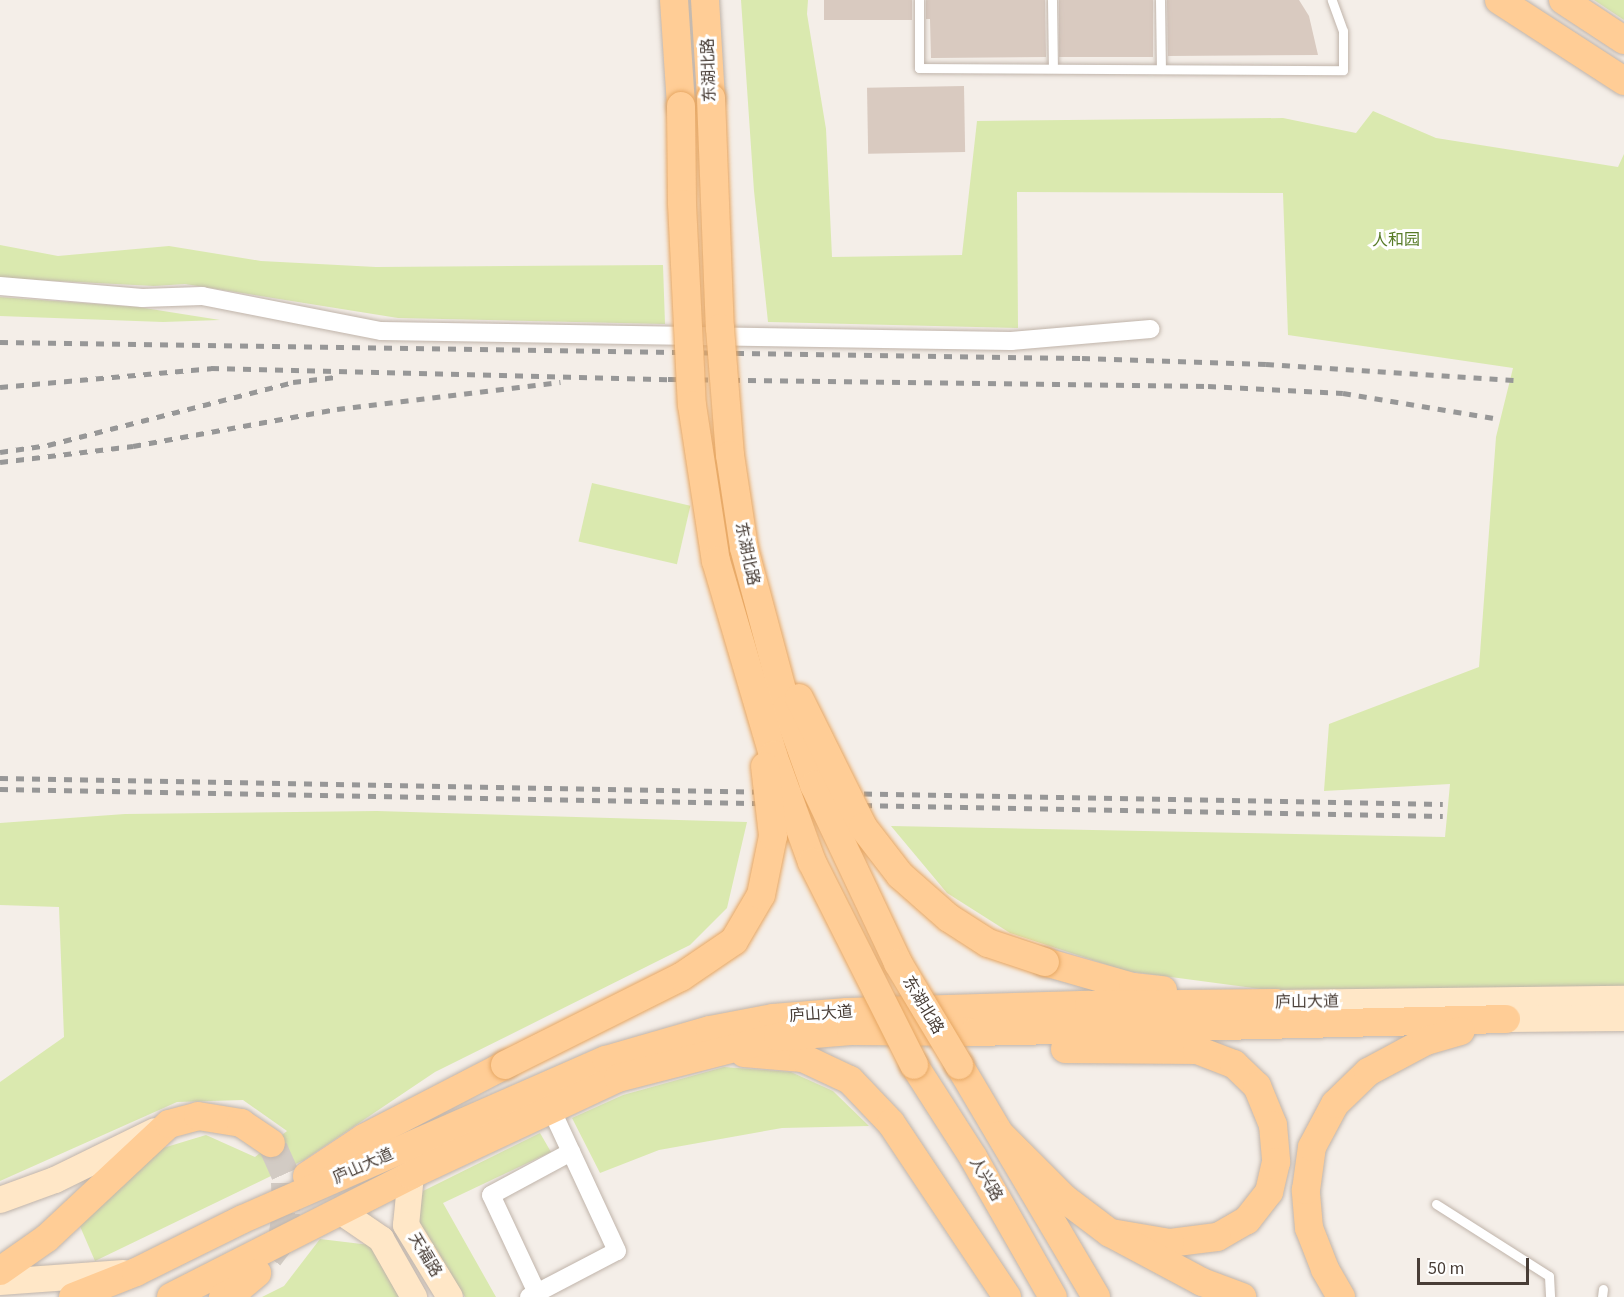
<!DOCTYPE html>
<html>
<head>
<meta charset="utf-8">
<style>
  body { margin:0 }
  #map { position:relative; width:1624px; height:1297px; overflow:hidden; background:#f4eee8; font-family:"Source Sans 3","Noto Sans SC",sans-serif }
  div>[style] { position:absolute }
  .green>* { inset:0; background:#dae9af; transform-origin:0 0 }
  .building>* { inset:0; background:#d9cac0; transform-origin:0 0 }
  .primary-tunnel>* { height:28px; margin-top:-14px; transform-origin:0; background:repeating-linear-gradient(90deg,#d2cbc4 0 28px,transparent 0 42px) }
  .roads { filter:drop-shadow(0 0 2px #c0b4aa) drop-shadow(0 0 2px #c0b4aa) }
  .lane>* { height:9px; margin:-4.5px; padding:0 4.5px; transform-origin:4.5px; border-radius:4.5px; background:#fff }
  .street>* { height:18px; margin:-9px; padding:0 9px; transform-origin:9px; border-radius:9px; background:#fff }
  .secondary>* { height:26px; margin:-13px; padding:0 13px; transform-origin:13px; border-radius:13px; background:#ffe7c7 }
  .primary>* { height:28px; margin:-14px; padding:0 14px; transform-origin:14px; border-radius:14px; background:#ffcd96 }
  .rail>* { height:4.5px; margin-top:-2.25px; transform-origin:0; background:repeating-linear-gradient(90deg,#979797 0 8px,transparent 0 16px) }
  .bridges { filter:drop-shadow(0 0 2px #e7a763) drop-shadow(0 0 2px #e7a763) }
  .primary-bridge>* { height:28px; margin:-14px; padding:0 14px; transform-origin:14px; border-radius:14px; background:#ffcd96 }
  span { translate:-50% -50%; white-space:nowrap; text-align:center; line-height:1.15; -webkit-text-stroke:6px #fff; paint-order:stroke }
  .street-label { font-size:16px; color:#483d36 }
  .park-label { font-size:16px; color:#577b27 }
  .scale { position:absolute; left:1417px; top:1258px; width:112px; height:27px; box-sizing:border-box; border:3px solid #483d36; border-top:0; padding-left:8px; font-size:18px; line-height:21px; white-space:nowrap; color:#483d36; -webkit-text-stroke:4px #fff; paint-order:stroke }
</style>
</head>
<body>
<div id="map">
  <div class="green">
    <i style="clip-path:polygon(741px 0,808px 0,807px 14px,826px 129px,832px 257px,962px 255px,977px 121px,1283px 118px,1356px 133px,1373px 111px,1436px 138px,1618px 167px,1624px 154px,1624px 990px,1276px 991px,1126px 971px,1010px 933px,947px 893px,891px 826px,1445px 837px,1450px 784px,1324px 791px,1329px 724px,1479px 667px,1496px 437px,1513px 368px,1288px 335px,1283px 193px,1017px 192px,1018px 328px,768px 322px,754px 191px)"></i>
    <i style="clip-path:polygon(1594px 0,1624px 0,1624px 20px)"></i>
    <i style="clip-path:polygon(0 245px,58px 256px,169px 246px,261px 261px,376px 267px,663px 265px,665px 324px,398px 318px,185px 284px,154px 286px,0 278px)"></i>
    <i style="clip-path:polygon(0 297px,138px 307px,220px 320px,163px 322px,0 316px)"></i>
    <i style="left:592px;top:483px;width:101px;height:60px;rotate:13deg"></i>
    <i style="clip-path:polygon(377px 811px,747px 822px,727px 908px,690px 945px,435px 1072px,304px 1160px,95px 1261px,79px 1224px,163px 1148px,206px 1135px,255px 1157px,287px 1131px,243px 1100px,177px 1102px,0 1181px,0 1082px,64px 1037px,59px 907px,0 905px,0 823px,125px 814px)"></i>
    <i style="clip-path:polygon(724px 1067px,791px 1072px,833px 1091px,869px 1126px,782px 1128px,659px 1150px,600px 1173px,572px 1118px,623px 1095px)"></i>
    <i style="clip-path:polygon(540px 1133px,551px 1152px,443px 1203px,496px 1297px,465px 1297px,417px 1222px,423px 1191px)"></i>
    <i style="clip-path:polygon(320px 1239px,370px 1245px,399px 1297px,262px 1297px,284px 1286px)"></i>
  </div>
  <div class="building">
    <i style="left:824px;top:0;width:88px;height:20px"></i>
    <i style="clip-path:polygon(926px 0,1045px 0,1046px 57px,931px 58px,930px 19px,926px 19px)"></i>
    <i style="left:1059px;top:0;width:94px;height:57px"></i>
    <i style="clip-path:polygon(1167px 0,1299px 0,1309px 16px,1318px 55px,1168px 56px)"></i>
    <i style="left:964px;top:86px;width:66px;height:97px;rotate:89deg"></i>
  </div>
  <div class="primary-tunnel">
    <i style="left:269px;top:1257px;width:21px;rotate:-53deg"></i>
    <i style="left:282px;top:1240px;width:29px;rotate:-82deg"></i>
    <i style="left:286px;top:1211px;width:37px;rotate:-92deg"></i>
    <i style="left:285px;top:1174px;width:34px;rotate:-114deg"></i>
  </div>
  <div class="roads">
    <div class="lane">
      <i style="left:919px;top:0;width:68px;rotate:90deg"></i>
      <i style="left:919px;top:68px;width:424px;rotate:0.3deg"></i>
      <i style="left:1343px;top:70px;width:39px;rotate:-90deg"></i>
      <i style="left:1343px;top:31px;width:33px;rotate:-110deg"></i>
      <i style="left:1052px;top:0;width:68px;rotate:89.2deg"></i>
      <i style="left:1160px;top:0;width:68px;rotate:89.2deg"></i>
      <i style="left:1436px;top:1204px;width:134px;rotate:32.5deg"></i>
      <i style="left:1549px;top:1276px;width:21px;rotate:87deg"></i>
      <i style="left:1602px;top:1297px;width:8px;rotate:-83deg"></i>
    </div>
    <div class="street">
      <i style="left:0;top:286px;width:143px;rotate:4.8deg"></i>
      <i style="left:142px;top:298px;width:60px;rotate:-1.9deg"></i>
      <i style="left:202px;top:296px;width:182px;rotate:11.1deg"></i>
      <i style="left:381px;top:331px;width:630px;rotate:0.91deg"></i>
      <i style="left:1011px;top:341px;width:140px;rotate:-4.9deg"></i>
      <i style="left:537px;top:1293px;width:108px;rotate:-115.1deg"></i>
      <i style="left:491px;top:1195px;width:91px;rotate:-28.3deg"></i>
      <i style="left:529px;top:1297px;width:99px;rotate:-27.6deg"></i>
      <i style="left:617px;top:1251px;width:157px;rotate:-114.9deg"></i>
    </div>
    <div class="secondary">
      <i style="left:1276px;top:1003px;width:348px;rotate:-0.7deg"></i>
      <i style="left:1506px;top:1019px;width:118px;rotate:-0.5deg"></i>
      <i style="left:411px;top:1175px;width:50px;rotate:95.7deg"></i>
      <i style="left:406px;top:1225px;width:84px;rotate:58.6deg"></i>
      <i style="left:0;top:1200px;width:59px;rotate:-20deg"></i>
      <i style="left:55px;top:1180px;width:111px;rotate:-26.1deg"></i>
      <i style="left:340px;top:1211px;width:50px;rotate:34.3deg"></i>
      <i style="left:381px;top:1239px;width:67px;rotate:60.4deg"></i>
      <i style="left:0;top:1282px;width:124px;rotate:-4.2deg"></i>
    </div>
    <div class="primary">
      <i style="left:674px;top:0;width:106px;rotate:86.2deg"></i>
      <i style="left:705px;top:0;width:98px;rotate:86.5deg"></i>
      <i style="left:1499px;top:0;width:149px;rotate:32.9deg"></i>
      <i style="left:1563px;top:0;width:73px;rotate:33.3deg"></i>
      <i style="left:1045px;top:962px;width:91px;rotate:15.9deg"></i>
      <i style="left:1133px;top:987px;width:30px;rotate:6deg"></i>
      <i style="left:1065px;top:1049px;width:132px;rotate:0.4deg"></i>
      <i style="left:1197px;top:1050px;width:40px;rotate:21deg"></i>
      <i style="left:1234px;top:1064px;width:32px;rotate:44deg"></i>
      <i style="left:1257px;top:1086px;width:42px;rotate:67.7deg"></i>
      <i style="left:1273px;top:1125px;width:37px;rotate:85deg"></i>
      <i style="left:1276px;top:1162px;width:31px;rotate:103deg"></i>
      <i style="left:1269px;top:1192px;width:36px;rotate:128deg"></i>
      <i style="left:1247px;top:1220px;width:34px;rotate:150deg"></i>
      <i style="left:1217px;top:1237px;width:47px;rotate:172.7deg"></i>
      <i style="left:1170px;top:1243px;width:61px;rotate:-170.5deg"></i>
      <i style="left:744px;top:1053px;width:59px;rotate:4.8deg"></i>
      <i style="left:803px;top:1058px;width:52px;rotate:25.1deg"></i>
      <i style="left:850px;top:1080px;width:59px;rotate:46.4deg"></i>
      <i style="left:891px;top:1123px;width:209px;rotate:56.3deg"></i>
      <i style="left:914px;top:1065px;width:109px;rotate:57.3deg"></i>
      <i style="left:973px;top:1157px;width:161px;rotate:60.3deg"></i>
      <i style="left:959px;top:1065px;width:269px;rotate:59.4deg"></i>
      <i style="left:1001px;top:1135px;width:91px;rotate:45deg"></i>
      <i style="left:1065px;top:1199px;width:56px;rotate:37.1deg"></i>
      <i style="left:1110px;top:1233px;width:104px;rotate:28deg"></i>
      <i style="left:1202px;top:1282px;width:43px;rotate:20.6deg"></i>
      <i style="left:307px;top:1176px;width:69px;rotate:-33.7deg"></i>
      <i style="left:364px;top:1138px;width:159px;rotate:-27.4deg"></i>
      <i style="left:0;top:1271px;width:57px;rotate:-35.1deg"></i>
      <i style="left:47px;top:1238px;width:167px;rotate:-43.1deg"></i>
      <i style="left:169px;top:1124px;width:30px;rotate:-15deg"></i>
      <i style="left:198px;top:1116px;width:44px;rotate:9.2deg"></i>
      <i style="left:241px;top:1123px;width:36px;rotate:34deg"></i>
      <i style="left:73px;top:1297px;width:68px;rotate:-21.6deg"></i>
      <i style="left:136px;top:1272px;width:119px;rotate:-26.4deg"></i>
      <i style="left:243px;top:1219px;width:396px;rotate:-23.7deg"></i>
      <i style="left:606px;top:1060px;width:108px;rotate:-16.1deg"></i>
      <i style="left:710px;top:1030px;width:64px;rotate:-10.8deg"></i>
      <i style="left:773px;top:1018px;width:74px;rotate:-4.6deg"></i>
      <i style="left:847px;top:1012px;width:242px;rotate:-1.7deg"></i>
      <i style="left:1089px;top:1005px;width:187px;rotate:-0.6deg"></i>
      <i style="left:171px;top:1297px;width:269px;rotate:-26.9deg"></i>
      <i style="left:411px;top:1175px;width:229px;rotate:-25.1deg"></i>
      <i style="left:618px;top:1078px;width:165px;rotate:-14.4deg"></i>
      <i style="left:778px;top:1037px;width:73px;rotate:-4.7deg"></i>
      <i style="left:851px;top:1031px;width:124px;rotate:0.5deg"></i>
      <i style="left:975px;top:1032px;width:531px;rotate:-1.4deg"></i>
      <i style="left:223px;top:1297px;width:17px;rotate:-28deg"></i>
      <i style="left:238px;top:1289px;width:25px;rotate:-40deg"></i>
      <i style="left:1341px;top:1297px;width:32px;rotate:-120deg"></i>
      <i style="left:1325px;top:1269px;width:44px;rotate:-111.3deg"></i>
      <i style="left:1309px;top:1228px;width:38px;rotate:-95deg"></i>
      <i style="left:1306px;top:1190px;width:43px;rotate:-82.1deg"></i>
      <i style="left:1312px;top:1147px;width:49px;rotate:-61.9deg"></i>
      <i style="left:1335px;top:1104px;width:46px;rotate:-44.1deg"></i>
      <i style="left:1368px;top:1072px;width:66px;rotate:-28.1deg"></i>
      <i style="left:1426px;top:1041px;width:36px;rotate:-16deg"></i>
    </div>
  </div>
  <div class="rail">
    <i style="left:0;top:342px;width:1082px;rotate:0.85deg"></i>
    <i style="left:1082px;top:358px;width:184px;rotate:1.9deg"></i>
    <i style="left:1266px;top:364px;width:248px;rotate:3.7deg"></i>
    <i style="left:0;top:387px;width:212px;rotate:-5.1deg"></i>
    <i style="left:211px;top:368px;width:457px;rotate:1.4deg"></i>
    <i style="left:668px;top:379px;width:540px;rotate:0.74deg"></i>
    <i style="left:1208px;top:386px;width:135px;rotate:3deg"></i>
    <i style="left:1343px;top:393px;width:159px;rotate:9.4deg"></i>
    <i style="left:0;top:452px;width:49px;rotate:-8.3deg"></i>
    <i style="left:48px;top:445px;width:253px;rotate:-14.4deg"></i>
    <i style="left:293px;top:382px;width:43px;rotate:-6.6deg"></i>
    <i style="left:0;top:462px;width:134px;rotate:-6.9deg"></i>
    <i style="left:133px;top:446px;width:207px;rotate:-10.3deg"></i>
    <i style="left:337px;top:409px;width:225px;rotate:-6.9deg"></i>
    <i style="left:0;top:778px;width:1443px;rotate:1.03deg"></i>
    <i style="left:0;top:789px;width:1443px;rotate:1.07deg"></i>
  </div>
  <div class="bridges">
    <div class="primary-bridge">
      <i style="left:711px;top:98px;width:230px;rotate:87.8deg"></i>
      <i style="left:720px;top:328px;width:127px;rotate:85.5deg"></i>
      <i style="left:730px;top:455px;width:94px;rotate:81.4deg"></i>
      <i style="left:744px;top:548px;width:167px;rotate:75deg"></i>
      <i style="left:787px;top:709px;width:81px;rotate:70.4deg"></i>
      <i style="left:814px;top:785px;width:197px;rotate:64.7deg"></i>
      <i style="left:898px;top:963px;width:119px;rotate:59.1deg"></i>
      <i style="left:681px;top:106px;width:98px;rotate:89.4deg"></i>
      <i style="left:682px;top:204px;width:201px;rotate:87.2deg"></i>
      <i style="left:692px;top:405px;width:158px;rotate:81.3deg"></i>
      <i style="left:716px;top:561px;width:202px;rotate:73.6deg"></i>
      <i style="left:773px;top:755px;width:114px;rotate:70deg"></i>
      <i style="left:812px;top:862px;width:227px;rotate:63.3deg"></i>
      <i style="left:799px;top:698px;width:144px;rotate:63.6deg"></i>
      <i style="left:863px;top:827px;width:61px;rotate:52.4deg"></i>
      <i style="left:900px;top:875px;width:65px;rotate:41.3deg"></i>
      <i style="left:949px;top:918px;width:46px;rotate:32.7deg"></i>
      <i style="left:988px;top:943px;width:60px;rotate:18.4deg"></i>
      <i style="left:505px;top:1065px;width:197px;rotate:-26.6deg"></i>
      <i style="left:681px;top:977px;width:64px;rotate:-34.2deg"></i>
      <i style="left:734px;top:941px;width:53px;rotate:-59.6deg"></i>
      <i style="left:761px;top:895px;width:60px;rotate:-78.5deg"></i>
      <i style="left:773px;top:836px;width:70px;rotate:-96.5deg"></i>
    </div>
  </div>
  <div class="street-label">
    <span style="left:709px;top:70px;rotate:-92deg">东湖北路</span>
    <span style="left:747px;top:554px;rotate:78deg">东湖北路</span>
    <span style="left:1307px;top:1002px;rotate:-1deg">庐山大道</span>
    <span style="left:923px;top:1005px;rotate:59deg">东湖北路</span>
    <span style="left:821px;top:1014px;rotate:-4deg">庐山大道</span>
    <span style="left:363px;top:1166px;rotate:-24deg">庐山大道</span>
    <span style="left:986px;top:1179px;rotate:60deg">人兴路</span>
    <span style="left:425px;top:1255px;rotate:59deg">天福路</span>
  </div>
  <div class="park-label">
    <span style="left:1396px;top:240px">人和园</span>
  </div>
  <div class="scale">50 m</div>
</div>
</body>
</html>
